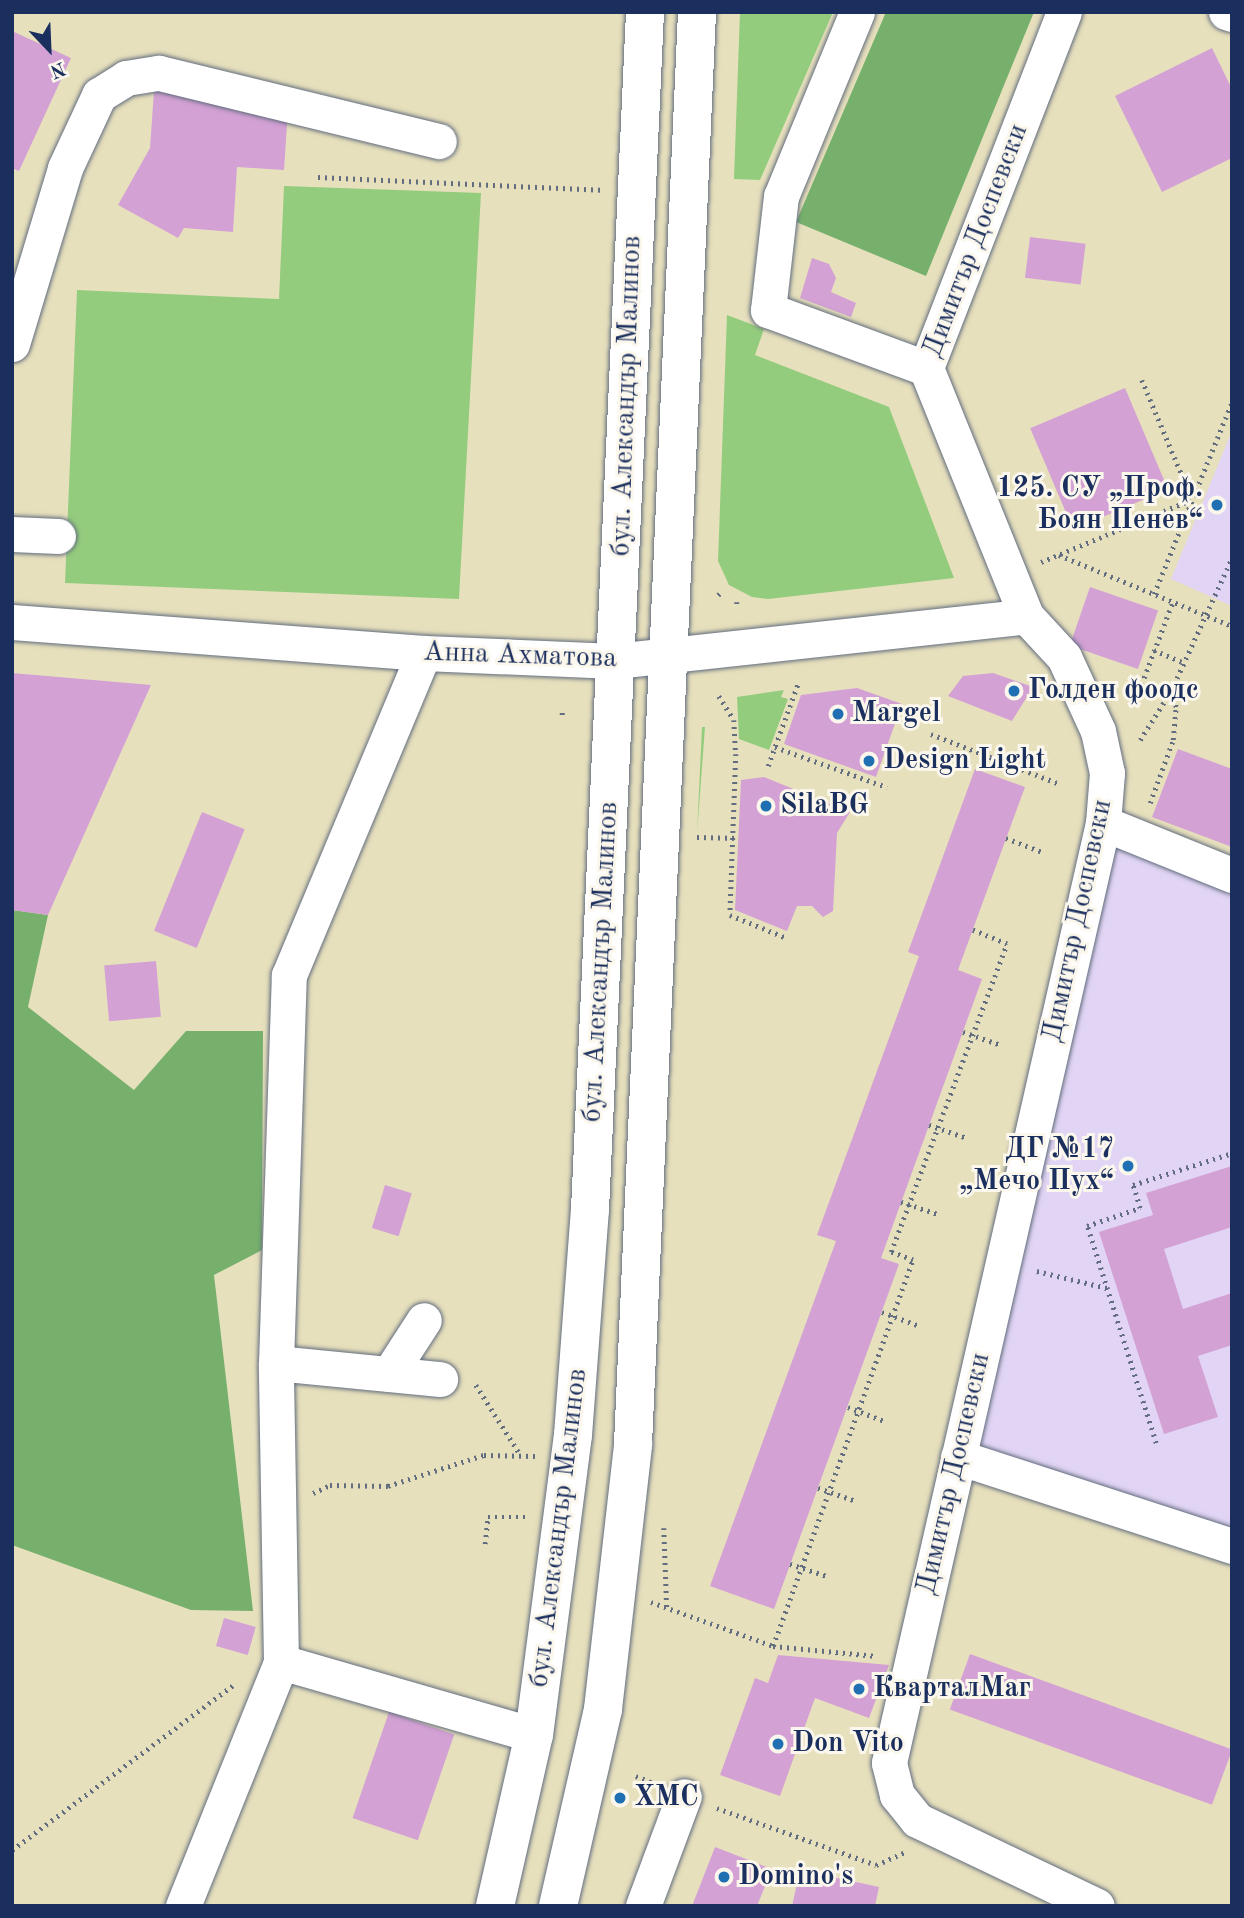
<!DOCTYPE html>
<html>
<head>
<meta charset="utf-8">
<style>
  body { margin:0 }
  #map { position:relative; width:1244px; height:1918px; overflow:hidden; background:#e7e0bd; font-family:"Old Standard TT",serif }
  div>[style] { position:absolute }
  .built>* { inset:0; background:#e1d4f4 }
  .green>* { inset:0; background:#94cc7e }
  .forest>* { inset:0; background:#77b06d }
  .building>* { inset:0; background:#d3a1d4; transform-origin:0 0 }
  .path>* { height:4.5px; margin-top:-2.25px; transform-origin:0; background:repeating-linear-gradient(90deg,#626d7f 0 2px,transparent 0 7px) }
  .roads { filter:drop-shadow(0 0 2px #626d7f) drop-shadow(0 0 2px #626d7f) }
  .minor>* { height:35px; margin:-17.5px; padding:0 17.5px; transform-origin:17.5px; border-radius:17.5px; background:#fff }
  .major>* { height:38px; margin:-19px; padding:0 19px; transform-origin:19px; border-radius:19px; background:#fff }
  .dots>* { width:19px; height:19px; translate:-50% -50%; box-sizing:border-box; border:4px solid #fbf7ec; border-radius:50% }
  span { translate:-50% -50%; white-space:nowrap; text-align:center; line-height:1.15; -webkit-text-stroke:6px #fbf7ec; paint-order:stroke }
  .street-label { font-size:28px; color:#1b2f5e }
  .poi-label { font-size:28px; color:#1b2f5e; font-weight:700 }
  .right { translate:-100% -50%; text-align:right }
  .left { translate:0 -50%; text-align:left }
  .frame { position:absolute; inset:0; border:14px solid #1b2f5e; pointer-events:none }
  .north { position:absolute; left:14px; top:14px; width:70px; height:70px; -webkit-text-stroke:5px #fbf7ec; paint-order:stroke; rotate:157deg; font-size:19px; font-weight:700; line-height:28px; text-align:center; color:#1b2f5e }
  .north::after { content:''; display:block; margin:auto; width:24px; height:32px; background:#1b2f5e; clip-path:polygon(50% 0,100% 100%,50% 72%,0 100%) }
</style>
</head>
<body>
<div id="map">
  <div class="built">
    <i style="clip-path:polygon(1232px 431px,1232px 606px,1171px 579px)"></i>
    <i style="clip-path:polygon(1103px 823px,1232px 875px,1232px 1546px,958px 1457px)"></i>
  </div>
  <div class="green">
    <i style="clip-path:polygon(740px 12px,833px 12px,760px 180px,734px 179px)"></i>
    <i style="clip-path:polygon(284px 186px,481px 193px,459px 599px,65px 583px,77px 290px,279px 299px)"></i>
    <i style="clip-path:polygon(727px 315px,764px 329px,755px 355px,889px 407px,954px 578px,768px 599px,752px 597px,729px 585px,718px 561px)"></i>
    <i style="clip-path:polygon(784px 690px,781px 697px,788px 699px,769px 750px,739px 739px,737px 697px)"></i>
    <i style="clip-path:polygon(702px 727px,705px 727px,697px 834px)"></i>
  </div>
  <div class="forest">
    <i style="clip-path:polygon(886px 12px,1034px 12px,926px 276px,796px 222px)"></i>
    <i style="clip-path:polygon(12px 910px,48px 915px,28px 1007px,134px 1090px,186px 1031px,263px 1031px,262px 1250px,214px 1275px,253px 1611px,191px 1610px,12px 1545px)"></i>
  </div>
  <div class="building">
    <i style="clip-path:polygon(12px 31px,71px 58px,19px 171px,12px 168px)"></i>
    <i style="clip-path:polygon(1212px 48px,1232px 89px,1232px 158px,1162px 192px,1115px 96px)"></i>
    <i style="clip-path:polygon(154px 91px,229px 96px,288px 110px,284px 170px,237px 167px,233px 232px,184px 228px,178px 238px,118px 205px,150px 148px)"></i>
    <i style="left:1030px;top:237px;width:56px;height:41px;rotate:7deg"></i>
    <i style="clip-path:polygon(812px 258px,829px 264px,836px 278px,831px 292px,856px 303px,851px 317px,800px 298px)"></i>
    <i style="left:1125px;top:388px;width:110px;height:103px;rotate:67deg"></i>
    <i style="left:1090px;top:587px;width:72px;height:62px;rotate:19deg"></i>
    <i style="clip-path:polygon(12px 673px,151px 685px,48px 915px,12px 910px)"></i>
    <i style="clip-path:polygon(993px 673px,1033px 687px,1012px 721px,948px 696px,963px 676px)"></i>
    <i style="clip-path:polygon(857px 688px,902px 704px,876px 777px,784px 744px,801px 695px)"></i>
    <i style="clip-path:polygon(1178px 749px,1232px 769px,1232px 847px,1152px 817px)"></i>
    <i style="clip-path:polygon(975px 769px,1025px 787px,958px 970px,982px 979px,881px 1258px,899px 1264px,774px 1609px,710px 1586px,836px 1241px,817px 1235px,919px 956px,908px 952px)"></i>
    <i style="clip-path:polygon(764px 777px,850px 812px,837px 833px,833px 911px,823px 917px,812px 906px,797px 906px,787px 931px,735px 910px,741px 780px)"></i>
    <i style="left:202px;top:812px;width:46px;height:128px;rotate:22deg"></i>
    <i style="left:156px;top:961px;width:56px;height:52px;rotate:85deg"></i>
    <i style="clip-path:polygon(1232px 1166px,1232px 1227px,1164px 1249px,1183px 1309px,1232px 1293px,1232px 1345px,1198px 1356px,1218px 1417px,1164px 1434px,1099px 1232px,1153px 1215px,1146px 1193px)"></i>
    <i style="left:385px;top:1185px;width:28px;height:45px;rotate:17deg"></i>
    <i style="left:224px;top:1618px;width:33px;height:29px;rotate:16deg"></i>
    <i style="left:970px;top:1654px;width:279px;height:59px;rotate:20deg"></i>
    <i style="clip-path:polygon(778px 1655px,889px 1665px,869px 1718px,815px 1698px,780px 1796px,720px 1775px,755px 1678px,768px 1683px)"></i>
    <i style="left:389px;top:1712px;width:69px;height:112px;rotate:19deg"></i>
    <i style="clip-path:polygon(715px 1847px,772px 1869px,757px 1906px,692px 1906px)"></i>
    <i style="clip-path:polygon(800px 1870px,879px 1887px,875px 1906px,792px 1906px)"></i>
  </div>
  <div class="path">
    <i style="left:318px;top:177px;width:283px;rotate:2.6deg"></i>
    <i style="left:1142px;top:380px;width:129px;rotate:67.2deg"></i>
    <i style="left:1059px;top:555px;width:187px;rotate:22.3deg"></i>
    <i style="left:1041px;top:562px;width:162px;rotate:-22.5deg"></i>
    <i style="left:1154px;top:594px;width:207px;rotate:-67.9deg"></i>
    <i style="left:718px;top:595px;width:4px;rotate:-45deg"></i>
    <i style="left:737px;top:602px;width:4px;rotate:90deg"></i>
    <i style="left:1154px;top:650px;width:30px;rotate:23deg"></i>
    <i style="left:1139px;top:691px;width:96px;rotate:-69.3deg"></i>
    <i style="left:719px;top:696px;width:28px;rotate:58deg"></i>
    <i style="left:734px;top:720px;width:34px;rotate:87deg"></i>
    <i style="left:736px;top:754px;width:161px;rotate:92.1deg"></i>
    <i style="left:730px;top:915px;width:61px;rotate:22deg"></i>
    <i style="left:562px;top:715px;width:7px;rotate:-90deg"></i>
    <i style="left:931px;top:734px;width:138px;rotate:21.2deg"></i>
    <i style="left:1140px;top:740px;width:58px;rotate:-57.7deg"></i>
    <i style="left:1171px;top:691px;width:146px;rotate:-65.4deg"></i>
    <i style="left:775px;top:747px;width:119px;rotate:19.7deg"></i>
    <i style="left:768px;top:766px;width:90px;rotate:-70deg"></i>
    <i style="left:1150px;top:803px;width:67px;rotate:-69.9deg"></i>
    <i style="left:1173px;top:740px;width:33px;rotate:-85deg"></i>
    <i style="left:1176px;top:707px;width:17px;rotate:-107deg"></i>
    <i style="left:697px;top:837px;width:41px;rotate:1.4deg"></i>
    <i style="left:1006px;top:838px;width:40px;rotate:21deg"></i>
    <i style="left:963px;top:1032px;width:40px;rotate:18.9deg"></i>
    <i style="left:929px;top:1125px;width:40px;rotate:18.9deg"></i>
    <i style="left:901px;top:1202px;width:40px;rotate:18deg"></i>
    <i style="left:1037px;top:1271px;width:72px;rotate:13.7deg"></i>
    <i style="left:882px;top:1312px;width:40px;rotate:20.2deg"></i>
    <i style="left:476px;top:1385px;width:82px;rotate:57.5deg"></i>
    <i style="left:848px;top:1407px;width:40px;rotate:21deg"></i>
    <i style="left:1156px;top:1443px;width:228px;rotate:-107.6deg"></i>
    <i style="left:1087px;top:1226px;width:56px;rotate:-18.8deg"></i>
    <i style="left:1140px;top:1208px;width:24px;rotate:-107deg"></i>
    <i style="left:1133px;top:1185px;width:104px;rotate:-17.9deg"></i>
    <i style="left:818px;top:1488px;width:40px;rotate:18.9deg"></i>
    <i style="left:313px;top:1493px;width:19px;rotate:-25deg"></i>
    <i style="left:330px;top:1485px;width:58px;rotate:1deg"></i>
    <i style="left:388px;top:1486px;width:101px;rotate:-17.9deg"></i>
    <i style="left:484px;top:1455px;width:51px;rotate:1.1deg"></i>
    <i style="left:664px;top:1528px;width:80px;rotate:87.9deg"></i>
    <i style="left:485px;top:1544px;width:27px;rotate:-84deg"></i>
    <i style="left:488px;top:1517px;width:38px"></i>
    <i style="left:790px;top:1564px;width:40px;rotate:18deg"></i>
    <i style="left:651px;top:1602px;width:130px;rotate:19.8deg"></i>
    <i style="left:773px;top:1646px;width:411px;rotate:-70.1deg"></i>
    <i style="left:913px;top:1260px;width:23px;rotate:-160deg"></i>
    <i style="left:891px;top:1252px;width:329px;rotate:-69.4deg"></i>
    <i style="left:1007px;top:944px;width:37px;rotate:-158deg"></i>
    <i style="left:773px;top:1646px;width:104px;rotate:5.5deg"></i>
    <i style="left:636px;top:1776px;width:18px;rotate:22deg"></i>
    <i style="left:717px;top:1808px;width:169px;rotate:19.7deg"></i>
    <i style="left:876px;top:1865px;width:32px;rotate:-24deg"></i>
    <i style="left:12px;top:1850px;width:276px;rotate:-36.7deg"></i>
  </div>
  <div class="roads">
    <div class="minor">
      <i style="left:857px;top:12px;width:199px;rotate:112.4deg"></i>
      <i style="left:781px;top:196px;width:115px;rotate:96.5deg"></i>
      <i style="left:768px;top:310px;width:168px;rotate:20.2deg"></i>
      <i style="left:1064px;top:12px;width:382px;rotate:111.2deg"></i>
      <i style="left:926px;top:368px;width:267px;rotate:68deg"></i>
      <i style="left:1026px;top:616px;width:56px;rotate:47.2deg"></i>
      <i style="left:1064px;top:657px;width:81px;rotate:65.3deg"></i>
      <i style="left:1098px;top:731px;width:43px;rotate:77.9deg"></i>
      <i style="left:1107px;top:773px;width:50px;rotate:94.6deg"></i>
      <i style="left:1103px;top:823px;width:964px;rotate:102.83deg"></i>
      <i style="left:889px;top:1763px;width:33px;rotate:76deg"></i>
      <i style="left:897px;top:1795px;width:32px;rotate:51deg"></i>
      <i style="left:917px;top:1820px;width:199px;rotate:25.5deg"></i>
      <i style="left:1226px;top:12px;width:6px;rotate:18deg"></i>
      <i style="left:12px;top:344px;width:184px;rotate:-73.2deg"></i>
      <i style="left:65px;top:168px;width:81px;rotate:-65deg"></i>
      <i style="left:99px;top:95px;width:32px;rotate:-32deg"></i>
      <i style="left:126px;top:78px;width:33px;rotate:-9deg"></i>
      <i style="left:159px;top:73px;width:288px;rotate:13.7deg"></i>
      <i style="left:12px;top:534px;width:46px;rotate:2.5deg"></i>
      <i style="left:12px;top:622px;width:413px;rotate:4.3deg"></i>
      <i style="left:424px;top:653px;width:191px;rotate:2.4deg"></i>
      <i style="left:615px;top:661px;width:413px;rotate:-6.2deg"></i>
      <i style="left:1103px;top:823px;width:139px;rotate:22deg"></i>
      <i style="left:276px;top:1363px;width:165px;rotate:5.6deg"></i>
      <i style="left:389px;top:1374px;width:64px;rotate:-57.1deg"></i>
      <i style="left:958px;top:1457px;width:288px;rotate:18deg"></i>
      <i style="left:281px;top:1662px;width:263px;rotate:16.1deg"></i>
      <i style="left:183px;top:1906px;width:263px;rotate:-68.1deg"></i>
      <i style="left:281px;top:1662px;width:299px;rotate:-91deg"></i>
      <i style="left:276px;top:1363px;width:388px;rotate:-88.1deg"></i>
      <i style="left:289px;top:975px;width:349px;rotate:-67.3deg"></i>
      <i style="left:643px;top:1906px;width:117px;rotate:-69.6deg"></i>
    </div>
    <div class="major">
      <i style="left:495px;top:1906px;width:175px;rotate:-77.2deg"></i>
      <i style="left:534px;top:1735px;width:303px;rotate:-82.6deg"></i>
      <i style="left:573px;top:1435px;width:226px;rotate:-85.7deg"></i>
      <i style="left:590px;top:1210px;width:1199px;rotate:-87.37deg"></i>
      <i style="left:558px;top:1906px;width:202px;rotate:-77.1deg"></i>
      <i style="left:603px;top:1709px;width:267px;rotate:-83.5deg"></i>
      <i style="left:633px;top:1444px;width:1433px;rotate:-87.44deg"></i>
    </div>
  </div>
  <div class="dots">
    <i style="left:1217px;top:505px;background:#1f6fb2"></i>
    <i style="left:1014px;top:691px;background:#1f6fb2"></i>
    <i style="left:838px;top:714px;background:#1f6fb2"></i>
    <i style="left:869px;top:761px;background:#1f6fb2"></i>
    <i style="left:766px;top:806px;background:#1f6fb2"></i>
    <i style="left:1128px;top:1166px;background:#1f6fb2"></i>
    <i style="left:859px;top:1689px;background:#1f6fb2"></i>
    <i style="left:778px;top:1744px;background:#1f6fb2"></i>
    <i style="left:620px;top:1798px;background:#1f6fb2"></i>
    <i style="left:724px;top:1877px;background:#1f6fb2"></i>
  </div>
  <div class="street-label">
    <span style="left:976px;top:241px;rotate:-69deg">Димитър Доспевски</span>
    <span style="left:627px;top:396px;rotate:-88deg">бул. Александър Малинов</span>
    <span style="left:520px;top:656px;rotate:2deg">Анна Ахматова</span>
    <span style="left:1078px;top:921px;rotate:-78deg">Димитър Доспевски</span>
    <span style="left:601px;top:962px;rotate:-87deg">бул. Александър Малинов</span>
    <span style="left:954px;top:1474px;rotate:-77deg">Димитър Доспевски</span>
    <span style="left:559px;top:1528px;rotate:-83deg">бул. Александър Малинов</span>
  </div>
  <div class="poi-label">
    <span class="right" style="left:1203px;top:505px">125. СУ „Проф.<br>Боян Пенев“</span>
    <span class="left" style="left:1028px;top:691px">Голден фоодс</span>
    <span class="left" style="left:852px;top:714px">Margel</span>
    <span class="left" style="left:883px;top:761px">Design Light</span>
    <span class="left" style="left:780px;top:806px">SilaBG</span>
    <span class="right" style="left:1114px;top:1166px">ДГ №17<br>„Мечо Пух“</span>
    <span class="left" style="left:873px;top:1689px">КварталМаг</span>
    <span class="left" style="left:792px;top:1744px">Don Vito</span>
    <span class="left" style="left:634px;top:1798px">ХМС</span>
    <span class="left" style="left:738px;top:1877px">Domino's</span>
  </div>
  <div class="frame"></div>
  <div class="north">N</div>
</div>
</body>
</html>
